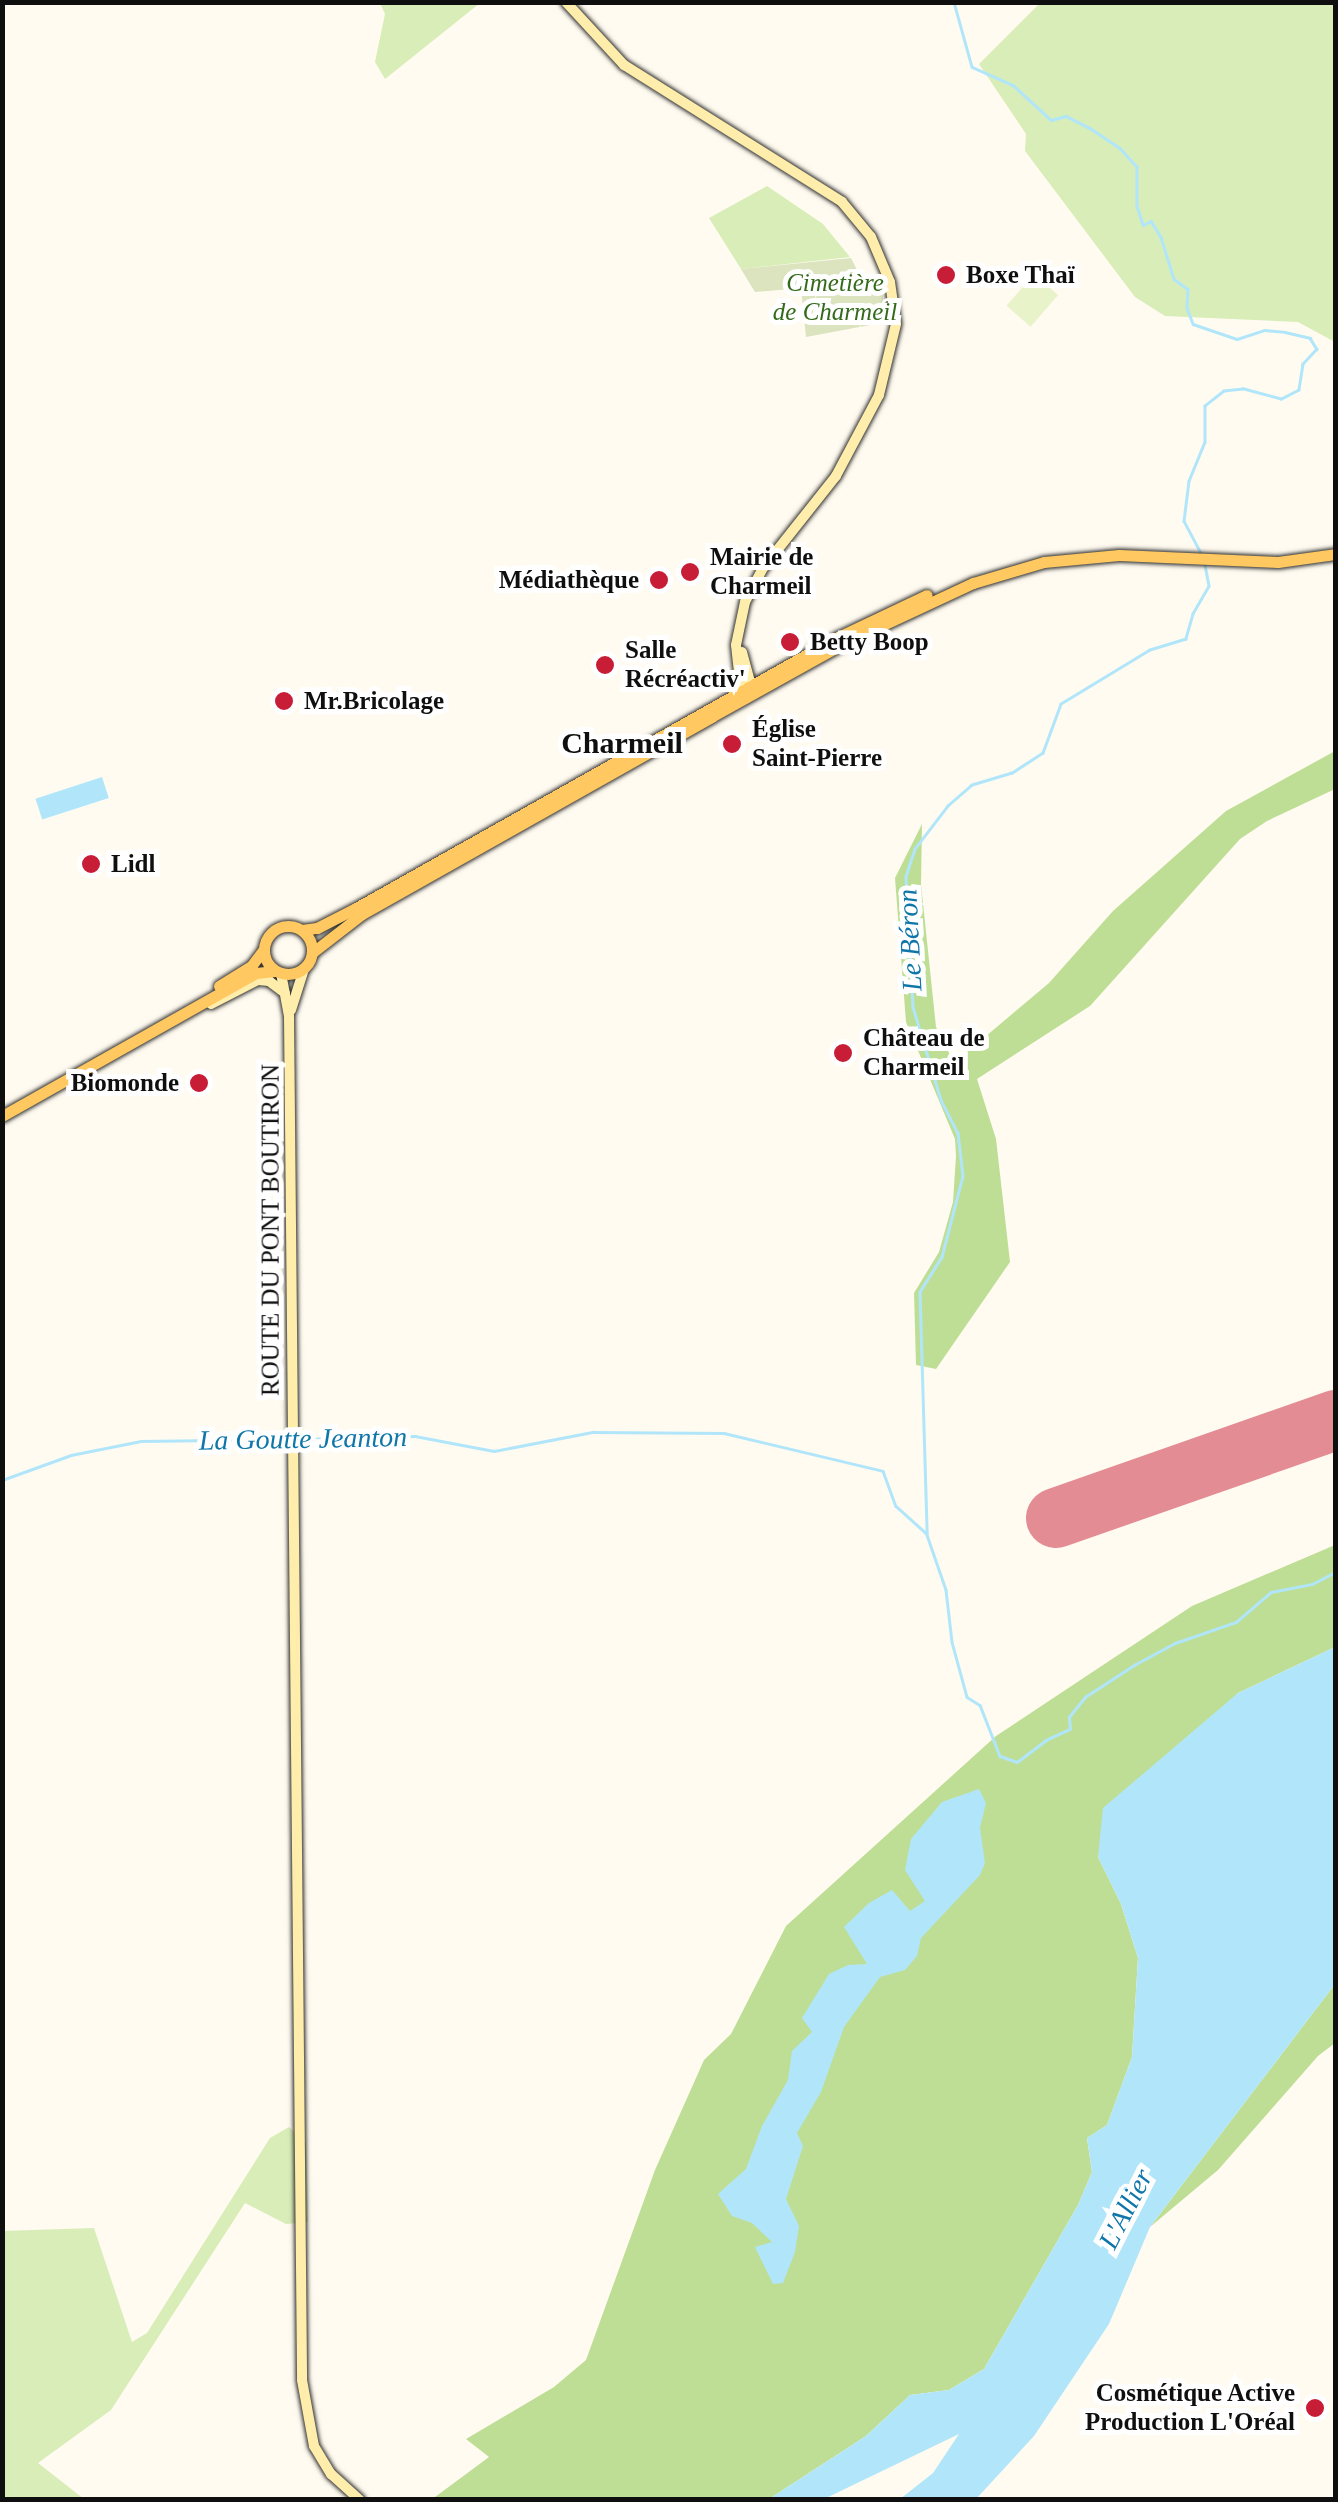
<!DOCTYPE html>
<html>
<head>
<meta charset="utf-8">
<style>
  body { margin:0 }
  #map { position:relative; width:1338px; height:2502px; overflow:hidden; background:#fffbf0; font-family:Georgia,serif }
  div>[style] { position:absolute }
  .green>* { inset:0; background:#d8edb7 }
  .forest>* { inset:0; background:#bede95 }
  .cemetery>* { inset:0; background:#dbe3bf }
  .pitch>* { inset:0; background:#e9f3c9; transform-origin:0 0 }
  .water>* { inset:0; background:#b1e6fa; transform-origin:0 0 }
  .stream>* { height:2.5px; margin:-1.25px; padding:0 1.25px; transform-origin:1.25px; border-radius:1.25px; background:#b1e6fa }
  .runway>* { height:60px; margin:-30px; padding:0 30px; transform-origin:30px; border-radius:30px; background:#e48c94 }
  .roads { filter:drop-shadow(0 0 2px #313131) drop-shadow(0 0 2px #313131) }
  .secondary>* { height:10px; margin:-5px; padding:0 5px; transform-origin:5px; border-radius:5px; background:#ffedab }
  .primary>* { height:11px; margin:-5.5px; padding:0 5.5px; transform-origin:5.5px; border-radius:5.5px; background:#ffc860 }
  .primary>.ring { margin:-5.5px; padding:0; box-sizing:content-box; background:none; border:11px solid #ffc860; border-radius:50% }
  .dots>* { width:28px; height:28px; translate:-50% -50%; box-sizing:border-box; border:5px solid #fff; border-radius:50% }
  span { translate:-50% -50%; white-space:nowrap; text-align:center; line-height:1.15; -webkit-text-stroke:10px #fff; paint-order:stroke }
  .poi-label { font-size:25px; color:#0f0f0f; font-weight:700 }
  .left { translate:0 -50%; text-align:left }
  .right { translate:-100% -50%; text-align:right }
  .park-label { font-size:25px; color:#336b1a; font-style:italic }
  .street-label { font-size:25px; color:#0f0f0f }
  .water-label { font-size:28px; color:#0f76a9; font-style:italic }
  .quarter-label { font-size:30px; color:#0f0f0f; font-weight:700 }
  .frame { position:absolute; inset:0; border:5px solid #0f0f0f; pointer-events:none }
</style>
</head>
<body>
<div id="map">
  <div class="green">
    <i style="clip-path:polygon(1041px 2px,1335px 3px,1335px 342px,1298px 322px,1165px 316px,1135px 297px,1025px 151px,1026px 134px,979px 64px)"></i>
    <i style="clip-path:polygon(380px 3px,480px 3px,385px 79px,375px 62px,385px 14px)"></i>
    <i style="clip-path:polygon(767px 186px,823px 224px,850px 257px,741px 269px,709px 218px)"></i>
    <i style="clip-path:polygon(289px 2127px,306px 2143px,308px 2222px,286px 2224px,245px 2203px,111px 2410px,38px 2463px,84px 2499px,3px 2499px,2px 2231px,94px 2228px,132px 2342px,147px 2333px,270px 2138px)"></i>
  </div>
  <div class="forest">
    <i style="clip-path:polygon(1335px 751px,1335px 789px,1267px 821px,1240px 839px,1090px 1006px,977px 1079px,996px 1139px,1010px 1262px,936px 1369px,916px 1365px,914px 1293px,939px 1252px,953px 1202px,956px 1156px,955px 1139px,906px 1022px,895px 878px,922px 824px,921px 884px,936px 1027px,954px 1063px,1049px 983px,1113px 911px,1226px 811px)"></i>
    <i style="clip-path:polygon(1335px 1545px,1335px 1647px,1238px 1693px,1098px 1857px,1121px 1904px,1138px 1958px,1132px 2057px,1107px 2125px,1087px 2138px,1092px 2172px,1078px 2205px,984px 2369px,949px 2390px,910px 2395px,866px 2436px,769px 2499px,431px 2500px,489px 2457px,466px 2439px,554px 2387px,586px 2360px,655px 2170px,704px 2060px,731px 2034px,786px 1926px,996px 1736px,1192px 1606px)"></i>
    <i style="clip-path:polygon(1335px 1984px,1335px 2043px,1318px 2056px,1218px 2170px,1150px 2227px)"></i>
  </div>
  <div class="cemetery">
    <i style="clip-path:polygon(851px 258px,861px 278px,876px 278px,881px 283px,886px 322px,806px 337px,801px 288px,755px 292px,741px 269px)"></i>
  </div>
  <div class="pitch">
    <i style="left:1034px;top:274px;width:32px;height:42px;rotate:41deg"></i>
  </div>
  <div class="water">
    <i style="left:102px;top:777px;width:22px;height:70px;rotate:72deg"></i>
    <i style="clip-path:polygon(1335px 1647px,1335px 1984px,1150px 2227px,1109px 2324px,1034px 2436px,976px 2499px,900px 2499px,933px 2473px,959px 2434px,824px 2499px,769px 2499px,866px 2436px,910px 2395px,949px 2390px,984px 2369px,1078px 2205px,1092px 2172px,1087px 2138px,1107px 2125px,1132px 2057px,1138px 1958px,1121px 1904px,1098px 1857px,1103px 1808px,1238px 1693px)"></i>
    <i style="clip-path:polygon(979px 1789px,986px 1803px,980px 1828px,985px 1863px,980px 1875px,921px 1938px,917px 1956px,905px 1970px,880px 1977px,844px 2027px,821px 2092px,797px 2133px,803px 2146px,786px 2199px,799px 2226px,795px 2252px,783px 2283px,773px 2284px,755px 2247px,772px 2242px,752px 2223px,732px 2216px,718px 2194px,746px 2169px,762px 2126px,788px 2080px,792px 2051px,812px 2032px,802px 2018px,829px 1974px,848px 1965px,867px 1964px,844px 1927px,869px 1903px,892px 1890px,910px 1911px,925px 1901px,905px 1870px,911px 1839px,942px 1802px)"></i>
  </div>
  <div class="stream">
    <i style="left:954px;top:2px;width:67px;rotate:74.5deg"></i>
    <i style="left:972px;top:67px;width:45px;rotate:23.7deg"></i>
    <i style="left:1013px;top:85px;width:52px;rotate:42.6deg"></i>
    <i style="left:1051px;top:120px;width:16px;rotate:-15deg"></i>
    <i style="left:1066px;top:116px;width:27px;rotate:27deg"></i>
    <i style="left:1090px;top:128px;width:36px;rotate:34deg"></i>
    <i style="left:1120px;top:148px;width:25px;rotate:48deg"></i>
    <i style="left:1137px;top:167px;width:39px;rotate:90deg"></i>
    <i style="left:1137px;top:206px;width:20px;rotate:72deg"></i>
    <i style="left:1143px;top:225px;width:9px;rotate:-27deg"></i>
    <i style="left:1151px;top:221px;width:19px;rotate:58deg"></i>
    <i style="left:1161px;top:237px;width:44px;rotate:72.8deg"></i>
    <i style="left:1174px;top:279px;width:17px;rotate:36deg"></i>
    <i style="left:1188px;top:289px;width:19px;rotate:93deg"></i>
    <i style="left:1187px;top:308px;width:17px;rotate:69deg"></i>
    <i style="left:1193px;top:324px;width:46px;rotate:18.8deg"></i>
    <i style="left:1237px;top:339px;width:28px;rotate:-18deg"></i>
    <i style="left:1264px;top:330px;width:21px;rotate:5deg"></i>
    <i style="left:1285px;top:332px;width:26px;rotate:13deg"></i>
    <i style="left:1310px;top:338px;width:13px;rotate:58deg"></i>
    <i style="left:1317px;top:349px;width:21px;rotate:133deg"></i>
    <i style="left:1303px;top:364px;width:26px;rotate:99deg"></i>
    <i style="left:1299px;top:390px;width:20px;rotate:153deg"></i>
    <i style="left:1281px;top:399px;width:39px;rotate:-165deg"></i>
    <i style="left:1243px;top:389px;width:19px;rotate:174deg"></i>
    <i style="left:1224px;top:391px;width:24px;rotate:142deg"></i>
    <i style="left:1205px;top:406px;width:36px;rotate:90deg"></i>
    <i style="left:1205px;top:442px;width:42px;rotate:112.3deg"></i>
    <i style="left:1189px;top:481px;width:40px;rotate:97.1deg"></i>
    <i style="left:1184px;top:521px;width:36px;rotate:62deg"></i>
    <i style="left:1205px;top:565px;width:21px;rotate:79deg"></i>
    <i style="left:1209px;top:586px;width:32px;rotate:120deg"></i>
    <i style="left:1193px;top:614px;width:26px;rotate:106deg"></i>
    <i style="left:1186px;top:639px;width:38px;rotate:163deg"></i>
    <i style="left:1150px;top:650px;width:104px;rotate:148.8deg"></i>
    <i style="left:1061px;top:704px;width:52px;rotate:110.2deg"></i>
    <i style="left:1043px;top:753px;width:37px;rotate:147deg"></i>
    <i style="left:1012px;top:773px;width:42px;rotate:163.3deg"></i>
    <i style="left:972px;top:785px;width:32px;rotate:139deg"></i>
    <i style="left:948px;top:806px;width:54px;rotate:127.5deg"></i>
    <i style="left:915px;top:849px;width:29px;rotate:108deg"></i>
    <i style="left:906px;top:877px;width:130px;rotate:86.9deg"></i>
    <i style="left:913px;top:1007px;width:97px;rotate:73.2deg"></i>
    <i style="left:941px;top:1100px;width:37px;rotate:63deg"></i>
    <i style="left:958px;top:1133px;width:43px;rotate:83.4deg"></i>
    <i style="left:963px;top:1176px;width:84px;rotate:104.5deg"></i>
    <i style="left:942px;top:1257px;width:41px;rotate:122.2deg"></i>
    <i style="left:920px;top:1292px;width:243px;rotate:88.3deg"></i>
    <i style="left:927px;top:1535px;width:58px;rotate:70.9deg"></i>
    <i style="left:946px;top:1590px;width:52px;rotate:83.4deg"></i>
    <i style="left:952px;top:1642px;width:57px;rotate:74.7deg"></i>
    <i style="left:967px;top:1697px;width:15px;rotate:32deg"></i>
    <i style="left:980px;top:1705px;width:55px;rotate:68.6deg"></i>
    <i style="left:1000px;top:1756px;width:18px;rotate:19deg"></i>
    <i style="left:1017px;top:1762px;width:36px;rotate:-37deg"></i>
    <i style="left:1046px;top:1740px;width:26px;rotate:-25deg"></i>
    <i style="left:1070px;top:1729px;width:12px;rotate:-95deg"></i>
    <i style="left:1069px;top:1717px;width:26px;rotate:-51deg"></i>
    <i style="left:1085px;top:1697px;width:59px;rotate:-33.1deg"></i>
    <i style="left:1134px;top:1665px;width:47px;rotate:-28.2deg"></i>
    <i style="left:1175px;top:1643px;width:65px;rotate:-19deg"></i>
    <i style="left:1236px;top:1622px;width:46px;rotate:-40.6deg"></i>
    <i style="left:1271px;top:1592px;width:42px;rotate:-11deg"></i>
    <i style="left:1312px;top:1584px;width:27px;rotate:-27deg"></i>
    <i style="left:298px;top:1439px;width:117px;rotate:-1.5deg"></i>
    <i style="left:415px;top:1436px;width:80px;rotate:10.8deg"></i>
    <i style="left:494px;top:1451px;width:101px;rotate:-10.9deg"></i>
    <i style="left:593px;top:1432px;width:131px;rotate:0.4deg"></i>
    <i style="left:724px;top:1433px;width:163px;rotate:13.4deg"></i>
    <i style="left:883px;top:1471px;width:37px;rotate:70deg"></i>
    <i style="left:896px;top:1506px;width:40px;rotate:42deg"></i>
    <i style="left:2px;top:1480px;width:73px;rotate:-19.9deg"></i>
    <i style="left:71px;top:1455px;width:71px;rotate:-11.3deg"></i>
    <i style="left:141px;top:1441px;width:149px;rotate:-0.8deg"></i>
  </div>
  <div class="runway">
    <i style="left:1056px;top:1518px;width:297px;rotate:-19.3deg"></i>
  </div>
  <div class="roads">
    <div class="secondary">
      <i style="left:566px;top:2px;width:86px;rotate:47.4deg"></i>
      <i style="left:624px;top:65px;width:257px;rotate:32.1deg"></i>
      <i style="left:842px;top:202px;width:45px;rotate:50.4deg"></i>
      <i style="left:871px;top:237px;width:49px;rotate:67.1deg"></i>
      <i style="left:890px;top:282px;width:42px;rotate:81.9deg"></i>
      <i style="left:896px;top:324px;width:73px;rotate:103.5deg"></i>
      <i style="left:879px;top:395px;width:92px;rotate:118deg"></i>
      <i style="left:836px;top:476px;width:117px;rotate:128.4deg"></i>
      <i style="left:763px;top:568px;width:38px;rotate:118deg"></i>
      <i style="left:745px;top:602px;width:44px;rotate:101.8deg"></i>
      <i style="left:736px;top:645px;width:46px;rotate:83.8deg"></i>
      <i style="left:741px;top:691px;width:8px;rotate:40deg"></i>
      <i style="left:742px;top:652px;width:34px;rotate:75deg"></i>
      <i style="left:751px;top:685px;width:9px;rotate:126deg"></i>
      <i style="left:281px;top:973px;width:44px;rotate:79.5deg"></i>
      <i style="left:289px;top:1016px;width:1364px;rotate:89.45deg"></i>
      <i style="left:302px;top:2380px;width:67px;rotate:79.7deg"></i>
      <i style="left:314px;top:2446px;width:33px;rotate:59deg"></i>
      <i style="left:331px;top:2474px;width:39px;rotate:42deg"></i>
      <i style="left:211px;top:1004px;width:53px;rotate:-27.1deg"></i>
      <i style="left:258px;top:980px;width:11px;rotate:5deg"></i>
      <i style="left:269px;top:981px;width:20px;rotate:37deg"></i>
      <i style="left:291px;top:1010px;width:43px;rotate:-72.4deg"></i>
    </div>
    <div class="primary">
      <i class="ring" style="left:264px;top:926px;width:37px;height:37px"></i>
      <i style="left:302px;top:930px;width:15px;rotate:-8deg"></i>
      <i style="left:317px;top:928px;width:44px;rotate:-27.1deg"></i>
      <i style="left:356px;top:908px;width:553px;rotate:-29.35deg"></i>
      <i style="left:838px;top:637px;width:98px;rotate:-25.3deg"></i>
      <i style="left:313px;top:952px;width:62px;rotate:-37.8deg"></i>
      <i style="left:362px;top:914px;width:401px;rotate:-29.4deg"></i>
      <i style="left:711px;top:717px;width:150px;rotate:-29.1deg"></i>
      <i style="left:842px;top:644px;width:145px;rotate:-25deg"></i>
      <i style="left:973px;top:583px;width:74px;rotate:-16.5deg"></i>
      <i style="left:1044px;top:562px;width:75px;rotate:-5.3deg"></i>
      <i style="left:1119px;top:555px;width:159px;rotate:2.5deg"></i>
      <i style="left:1278px;top:562px;width:59px;rotate:-7.9deg"></i>
      <i style="left:219px;top:986px;width:39px;rotate:-32deg"></i>
      <i style="left:252px;top:965px;width:20px;rotate:-53deg"></i>
      <i style="left:2px;top:1116px;width:291px;rotate:-29.4deg"></i>
      <i style="left:256px;top:973px;width:19px;rotate:-6deg"></i>
    </div>
  </div>
  <div class="dots">
    <i style="left:946px;top:275px;background:#c81d37"></i>
    <i style="left:690px;top:572px;background:#c81d37"></i>
    <i style="left:659px;top:580px;background:#c81d37"></i>
    <i style="left:790px;top:642px;background:#c81d37"></i>
    <i style="left:605px;top:665px;background:#c81d37"></i>
    <i style="left:284px;top:701px;background:#c81d37"></i>
    <i style="left:732px;top:744px;background:#c81d37"></i>
    <i style="left:91px;top:864px;background:#c81d37"></i>
    <i style="left:843px;top:1053px;background:#c81d37"></i>
    <i style="left:199px;top:1083px;background:#c81d37"></i>
    <i style="left:1315px;top:2408px;background:#c81d37"></i>
  </div>
  <div class="poi-label">
    <span class="left" style="left:966px;top:275px">Boxe Thaï</span>
    <span class="left" style="left:710px;top:572px">Mairie de<br>Charmeil</span>
    <span class="right" style="left:639px;top:580px">Médiathèque</span>
    <span class="left" style="left:810px;top:642px">Betty Boop</span>
    <span class="left" style="left:625px;top:665px">Salle<br>Récréactiv'</span>
    <span class="left" style="left:304px;top:701px">Mr.Bricolage</span>
    <span class="left" style="left:752px;top:744px">Église<br>Saint-Pierre</span>
    <span class="left" style="left:111px;top:864px">Lidl</span>
    <span class="left" style="left:863px;top:1053px">Château de<br>Charmeil</span>
    <span class="right" style="left:179px;top:1083px">Biomonde</span>
    <span class="right" style="left:1295px;top:2408px">Cosmétique Active<br>Production L'Oréal</span>
  </div>
  <div class="park-label">
    <span style="left:835px;top:298px">Cimetière<br>de Charmeil</span>
  </div>
  <div class="street-label">
    <span style="left:271px;top:1230px;rotate:-90deg">ROUTE DU PONT BOUTIRON</span>
  </div>
  <div class="water-label">
    <span style="left:910px;top:940px;rotate:-93deg">Le Béron</span>
    <span style="left:303px;top:1439px;rotate:-1deg">La Goutte Jeanton</span>
    <span style="left:1126px;top:2209px;rotate:-63deg">L'Allier</span>
  </div>
  <div class="quarter-label">
    <span style="left:622px;top:743px">Charmeil</span>
  </div>
  <div class="frame"></div>
</div>
</body>
</html>
